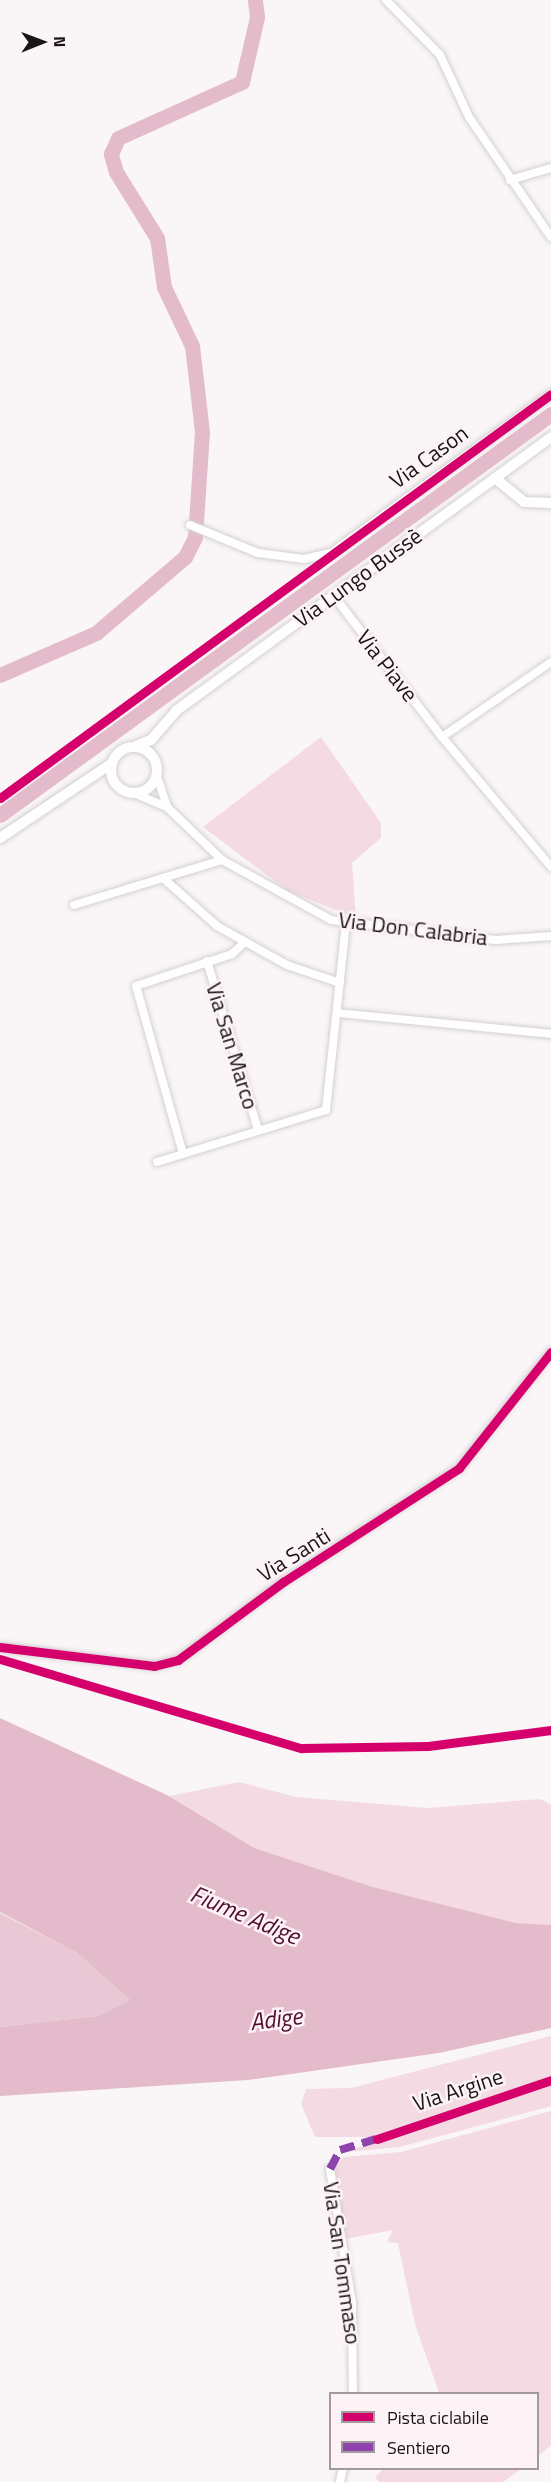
<!DOCTYPE html>
<html>
<head>
<meta charset="utf-8">
<style>
  body { margin:0 }
  #map { position:relative; width:551px; height:2482px; overflow:hidden; background:#faf5f7; font-family:"Titillium Web",sans-serif }
  div>[style] { position:absolute }
  .green>* { inset:0; background:#f4dae3 }
  .forest>* { inset:0; background:#e9c7d4 }
  .water>* { inset:0; background:#e4bbcb }
  .river>* { height:15px; margin:-7.5px; padding:0 7.5px; transform-origin:7.5px; border-radius:7.5px; background:#e4bbcb }
  .roads { filter:drop-shadow(0 0 2px #d4d0d1) drop-shadow(0 0 2px #d4d0d1) }
  .street>* { height:8px; margin:-4px; padding:0 4px; transform-origin:4px; border-radius:4px; background:#fefefe }
  .secondary>* { height:10px; margin:-5px; padding:0 5px; transform-origin:5px; border-radius:5px; background:#fefefe }
  .secondary>.ring { margin:-5px; padding:0; box-sizing:content-box; background:none; border:10px solid #fefefe; border-radius:50% }
  .quiet>* { height:8px; margin-top:-4px; transform-origin:0; background:repeating-linear-gradient(90deg,#8e44ad 0 15px,transparent 0 23px) }
  .cycleway>* { height:9px; margin:-4.5px; padding:0 4.5px; transform-origin:4.5px; border-radius:4.5px; background:#d6006c }
  span { translate:-50% -50%; white-space:nowrap; text-align:center; line-height:1.15; -webkit-text-stroke:5px #fdf2f6; paint-order:stroke }
  .street-label { font-size:22px; color:#191517 }
  .water-label { font-size:24px; color:#500e30; font-style:italic }
  .legend { position:absolute; left:329px; top:2392px; width:210px; height:78px; box-sizing:border-box; background:#fdf2f6; border:2px solid #a29a9d; margin:0; padding:8px 10px; list-style:none; font-size:18px; color:#191517 }
  .legend li { display:flex; align-items:center; gap:12px; height:30px }
  .legend b { width:30px; border:2px solid #a29a9d }
  .north { position:absolute; left:12px; top:12px; width:60px; height:60px; -webkit-text-stroke:4px #fdf2f6; paint-order:stroke; rotate:89deg; font-size:16px; font-weight:700; line-height:24px; text-align:center; color:#191517 }
  .north::after { content:''; display:block; margin:auto; width:21px; height:27px; background:#191517; clip-path:polygon(50% 0,100% 100%,50% 72%,0 100%) }
</style>
</head>
<body>
<div id="map">
  <div class="green">
    <i style="clip-path:polygon(321px 737px,381px 823px,381px 838px,352px 863px,356px 918px,288px 891px,203px 827px)"></i>
    <i style="clip-path:polygon(239px 1782px,296px 1797px,428px 1808px,540px 1799px,551px 1805px,551px 1925px,516px 1923px,373px 1887px,253px 1848px,169px 1796px)"></i>
    <i style="clip-path:polygon(551px 2036px,551px 2077px,376px 2137px,315px 2137px,301px 2104px,306px 2089px,351px 2088px)"></i>
    <i style="clip-path:polygon(551px 2083px,551px 2106px,400px 2147px,345px 2152px)"></i>
    <i style="clip-path:polygon(551px 2111px,551px 2445px,538px 2456px,538px 2394px,439px 2393px,415px 2324px,398px 2243px,387px 2242px,393px 2230px,344px 2239px,332px 2169px,344px 2157px,401px 2152px)"></i>
    <i style="clip-path:polygon(383px 2469px,383px 2468px,521px 2469px,503px 2482px,379px 2482px,375px 2477px)"></i>
  </div>
  <div class="forest">
    <i style="clip-path:polygon(0 1913px,77px 1953px,130px 2000px,98px 2016px,0 2027px)"></i>
  </div>
  <div class="water">
    <i style="clip-path:polygon(0 1718px,169px 1796px,254px 1848px,373px 1887px,516px 1923px,551px 1925px,551px 2028px,439px 2053px,248px 2080px,0 2096px,0 2027px,98px 2016px,130px 2000px,77px 1953px,0 1912px)"></i>
  </div>
  <div class="river">
    <i style="left:0;top:675px;width:105px;rotate:-23.6deg"></i>
    <i style="left:96px;top:633px;width:117px;rotate:-40.5deg"></i>
    <i style="left:185px;top:557px;width:22px;rotate:-63deg"></i>
    <i style="left:195px;top:537px;width:105px;rotate:-86.2deg"></i>
    <i style="left:202px;top:432px;width:87px;rotate:-96.6deg"></i>
    <i style="left:192px;top:346px;width:65px;rotate:-115.4deg"></i>
    <i style="left:164px;top:287px;width:49px;rotate:-98.1deg"></i>
    <i style="left:157px;top:238px;width:78px;rotate:-121.8deg"></i>
    <i style="left:116px;top:172px;width:19px;rotate:-106deg"></i>
    <i style="left:111px;top:154px;width:17px;rotate:-66deg"></i>
    <i style="left:118px;top:138px;width:136px;rotate:-24.3deg"></i>
    <i style="left:242px;top:82px;width:67px;rotate:-77deg"></i>
    <i style="left:257px;top:17px;width:17px;rotate:-97deg"></i>
    <i style="left:0;top:815px;width:681px;rotate:-36.05deg"></i>
  </div>
  <div class="roads">
    <div class="street">
      <i style="left:386px;top:0;width:77px;rotate:45.5deg"></i>
      <i style="left:440px;top:55px;width:68px;rotate:64.9deg"></i>
      <i style="left:469px;top:117px;width:145px;rotate:55.7deg"></i>
      <i style="left:510px;top:180px;width:43px;rotate:-16.3deg"></i>
      <i style="left:190px;top:525px;width:74px;rotate:22.4deg"></i>
      <i style="left:258px;top:553px;width:46px;rotate:7.4deg"></i>
      <i style="left:304px;top:559px;width:28px;rotate:-13deg"></i>
      <i style="left:331px;top:553px;width:271px;rotate:-35.9deg"></i>
      <i style="left:333px;top:595px;width:179px;rotate:52.5deg"></i>
      <i style="left:442px;top:737px;width:132px;rotate:-34.5deg"></i>
      <i style="left:442px;top:737px;width:170px;rotate:50deg"></i>
      <i style="left:157px;top:777px;width:31px;rotate:71deg"></i>
      <i style="left:136px;top:794px;width:34px;rotate:23deg"></i>
      <i style="left:167px;top:807px;width:76px;rotate:43.9deg"></i>
      <i style="left:222px;top:860px;width:124px;rotate:28.8deg"></i>
      <i style="left:331px;top:920px;width:166px;rotate:6.9deg"></i>
      <i style="left:496px;top:940px;width:55px;rotate:-4.2deg"></i>
      <i style="left:163px;top:878px;width:72px;rotate:41.6deg"></i>
      <i style="left:217px;top:926px;width:80px;rotate:29.1deg"></i>
      <i style="left:287px;top:965px;width:56px;rotate:18.8deg"></i>
      <i style="left:74px;top:905px;width:155px;rotate:-16.9deg"></i>
      <i style="left:207px;top:961px;width:177px;rotate:73.2deg"></i>
      <i style="left:338px;top:1013px;width:214px;rotate:5.6deg"></i>
      <i style="left:183px;top:1154px;width:174px;rotate:-105.6deg"></i>
      <i style="left:136px;top:986px;width:101px;rotate:-18.4deg"></i>
      <i style="left:232px;top:954px;width:18px;rotate:-43deg"></i>
      <i style="left:157px;top:1162px;width:177px;rotate:-17.1deg"></i>
      <i style="left:326px;top:1110px;width:188px;rotate:-83.9deg"></i>
      <i style="left:0;top:1647px;width:155px;rotate:7deg"></i>
      <i style="left:154px;top:1666px;width:25px;rotate:-14deg"></i>
      <i style="left:178px;top:1660px;width:131px;rotate:-36.6deg"></i>
      <i style="left:283px;top:1582px;width:210px;rotate:-32.9deg"></i>
      <i style="left:459px;top:1468px;width:148px;rotate:-51.6deg"></i>
      <i style="left:330px;top:2169px;width:137px;rotate:80.7deg"></i>
      <i style="left:352px;top:2304px;width:90px;rotate:89.4deg"></i>
      <i style="left:340px;top:2482px;width:14px;rotate:-78deg"></i>
    </div>
    <div class="secondary">
      <i style="left:496px;top:479px;width:36px;rotate:39deg"></i>
      <i style="left:524px;top:502px;width:27px;rotate:2deg"></i>
      <i style="left:136px;top:746px;width:16px;rotate:-22deg"></i>
      <i style="left:151px;top:740px;width:40px;rotate:-49deg"></i>
      <i style="left:177px;top:710px;width:463px;rotate:-36.1deg"></i>
      <i class="ring" style="left:111px;top:747px;width:36px;height:36px"></i>
      <i style="left:0;top:838px;width:133px;rotate:-33.7deg"></i>
    </div>
  </div>
  <div class="quiet">
    <i style="left:330px;top:2169px;width:21px;rotate:-62deg"></i>
    <i style="left:340px;top:2150px;width:39px;rotate:-17deg"></i>
  </div>
  <div class="cycleway">
    <i style="left:0;top:798px;width:683px;rotate:-36.25deg"></i>
    <i style="left:0;top:1647px;width:155px;rotate:7deg"></i>
    <i style="left:154px;top:1666px;width:25px;rotate:-14deg"></i>
    <i style="left:178px;top:1660px;width:131px;rotate:-36.6deg"></i>
    <i style="left:283px;top:1582px;width:210px;rotate:-32.9deg"></i>
    <i style="left:459px;top:1468px;width:148px;rotate:-51.6deg"></i>
    <i style="left:0;top:1659px;width:314px;rotate:16.5deg"></i>
    <i style="left:301px;top:1748px;width:127px;rotate:-0.9deg"></i>
    <i style="left:428px;top:1746px;width:124px;rotate:-7.4deg"></i>
    <i style="left:377px;top:2139px;width:184px;rotate:-18.7deg"></i>
  </div>
  <div class="street-label">
    <span style="left:429px;top:457px;rotate:-36deg">Via Cason</span>
    <span style="left:358px;top:578px;rotate:-36deg">Via Lungo Bussè</span>
    <span style="left:387px;top:666px;rotate:52deg">Via Piave</span>
    <span style="left:413px;top:929px;rotate:7deg">Via Don Calabria</span>
    <span style="left:232px;top:1046px;rotate:73deg">Via San Marco</span>
    <span style="left:294px;top:1555px;rotate:-32deg">Via Santi</span>
    <span style="left:458px;top:2090px;rotate:-18deg">Via Argine</span>
    <span style="left:342px;top:2263px;rotate:82deg">Via San Tommaso</span>
  </div>
  <div class="water-label">
    <span style="left:245px;top:1915px;rotate:23deg">Fiume Adige</span>
    <span style="left:276px;top:2019px;rotate:-7deg">Adige</span>
  </div>
  <ul class="legend">
  <li><b style="height:8px;background:#d6006c"></b>Pista ciclabile</li>
  <li><b style="height:8px;background:#8e44ad"></b>Sentiero</li>
  </ul>
  <div class="north">N</div>
</div>
</body>
</html>
